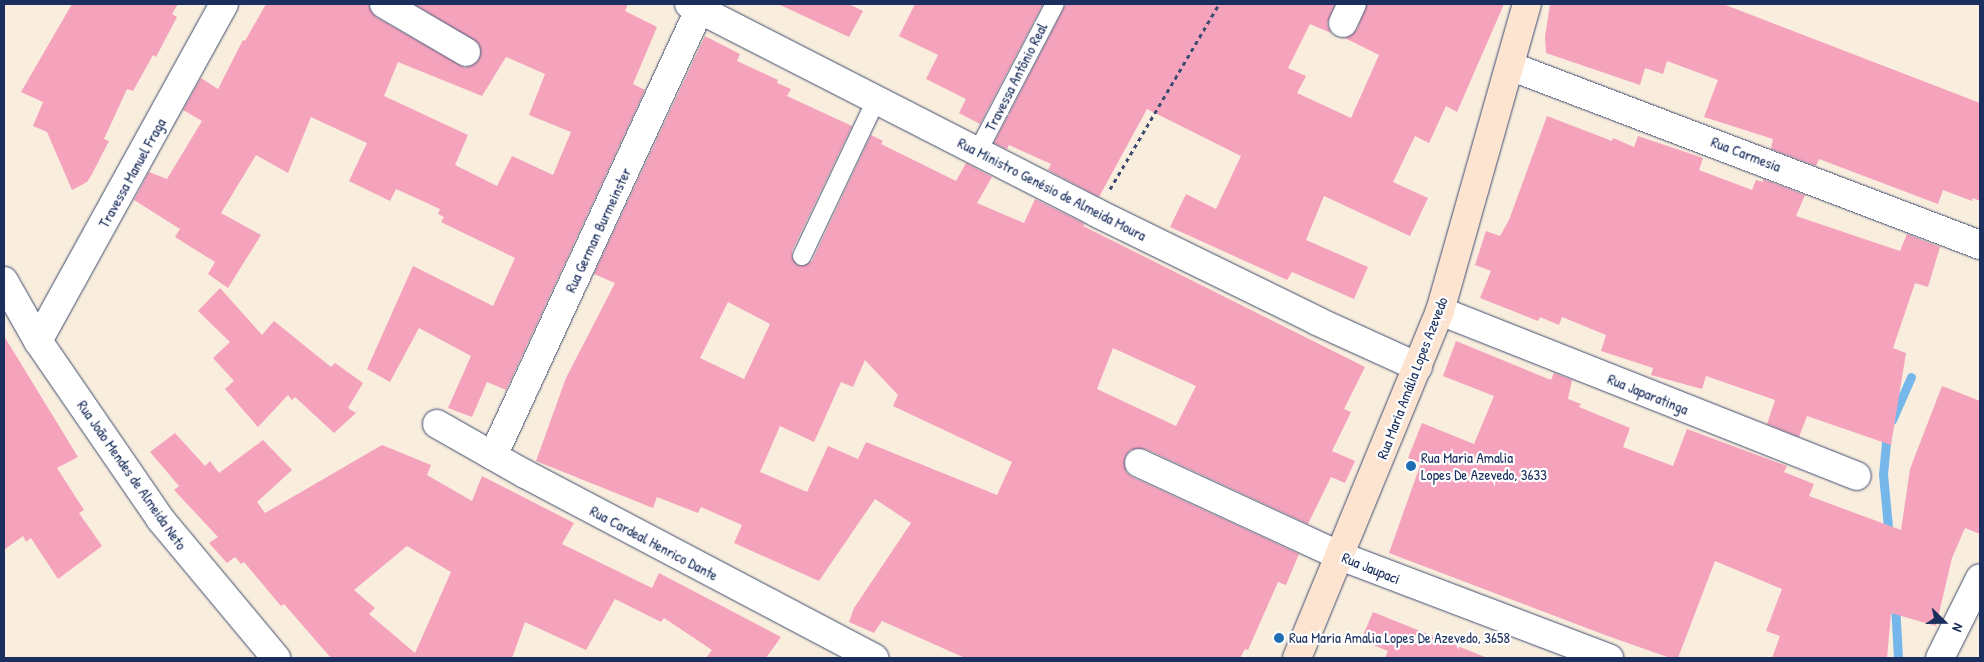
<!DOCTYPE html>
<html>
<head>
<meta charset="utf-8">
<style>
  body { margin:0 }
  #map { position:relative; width:1984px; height:662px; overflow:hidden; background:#f9eddd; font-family:"Patrick Hand",sans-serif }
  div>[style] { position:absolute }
  .stream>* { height:9px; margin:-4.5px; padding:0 4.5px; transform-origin:4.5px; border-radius:4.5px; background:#76b7eb }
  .building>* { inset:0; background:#f5a3bd }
  .path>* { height:3px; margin-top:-1.5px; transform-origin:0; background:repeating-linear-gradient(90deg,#3c4c71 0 4px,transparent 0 8px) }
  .roads { filter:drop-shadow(0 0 1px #3c4c71) drop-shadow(0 0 1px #3c4c71) }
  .lane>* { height:18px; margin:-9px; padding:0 9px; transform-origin:9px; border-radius:9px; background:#fff }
  .street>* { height:28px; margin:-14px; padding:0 14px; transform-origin:14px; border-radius:14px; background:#fff }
  .secondary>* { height:28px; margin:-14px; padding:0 14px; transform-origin:14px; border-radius:14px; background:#fde4d0 }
  .dots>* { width:14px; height:14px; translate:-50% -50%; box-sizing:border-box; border:2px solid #fff; border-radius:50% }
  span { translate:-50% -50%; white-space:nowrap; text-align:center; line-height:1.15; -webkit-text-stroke:4.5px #fff; paint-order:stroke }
  .street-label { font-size:15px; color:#1b2f5e }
  .poi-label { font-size:15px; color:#1b2f5e }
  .left { translate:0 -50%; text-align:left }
  .frame { position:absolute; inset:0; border:5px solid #1b2f5e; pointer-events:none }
  .north { position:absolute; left:1919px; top:597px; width:50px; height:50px; -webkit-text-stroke:4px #fff; paint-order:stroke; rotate:112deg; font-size:14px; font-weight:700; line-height:20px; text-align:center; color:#1b2f5e }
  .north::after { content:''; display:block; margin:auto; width:18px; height:22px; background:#1b2f5e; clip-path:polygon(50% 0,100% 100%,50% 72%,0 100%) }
</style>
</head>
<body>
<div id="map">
  <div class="stream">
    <i style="left:1892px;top:420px;width:47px;rotate:-66.2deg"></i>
    <i style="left:1887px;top:432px;width:42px;rotate:95.4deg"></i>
    <i style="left:1883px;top:474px;width:63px;rotate:84.6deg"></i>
    <i style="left:1895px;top:604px;width:54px;rotate:86.8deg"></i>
  </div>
  <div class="building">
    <i style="clip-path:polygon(72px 4px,178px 4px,172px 14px,177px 17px,156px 57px,153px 55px,133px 91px,127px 89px,104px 139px,109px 141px,92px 174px,87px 182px,72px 190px,47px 132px,33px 126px,43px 102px,21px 92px)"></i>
    <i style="clip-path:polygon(evenodd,266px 4px,368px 4px,376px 17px,465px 68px,479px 60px,479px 44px,414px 4px,628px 4px,625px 11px,657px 27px,633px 84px,645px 90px,506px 390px,487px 382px,472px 417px,448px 408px,471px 356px,419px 328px,390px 382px,367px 369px,413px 266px,493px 306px,515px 258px,441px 222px,444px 217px,438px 214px,440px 209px,396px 189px,390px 201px,349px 181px,367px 143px,311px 117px,288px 173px,256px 155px,221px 213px,261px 235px,228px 288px,208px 274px,215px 262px,175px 237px,180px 229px,134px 200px,149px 172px,167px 179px,202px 121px,183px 110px,201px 78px,218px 89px,243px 40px,245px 41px,266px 4px,506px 57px,545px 74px,529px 115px,571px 132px,553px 175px,512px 156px,497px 186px,455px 165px,468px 135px,384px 96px,398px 62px,482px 96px,506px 57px)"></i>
    <i style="clip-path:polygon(778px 4px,849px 4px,863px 11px,849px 37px)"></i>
    <i style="clip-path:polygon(915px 4px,1043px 4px,980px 124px,959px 113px,966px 99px,926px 79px,938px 55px,899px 36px)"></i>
    <i style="clip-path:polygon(1066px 4px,1335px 4px,1327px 24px,1331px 33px,1310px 24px,1288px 68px,1306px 76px,1297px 93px,1351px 118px,1379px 55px,1345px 38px,1357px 30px,1367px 4px,1504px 4px,1457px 112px,1446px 106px,1429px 143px,1415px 136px,1393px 182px,1428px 198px,1410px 236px,1324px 196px,1306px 240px,1368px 267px,1354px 299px,1292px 272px,1287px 280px,1170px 227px,1186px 194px,1216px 209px,1241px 156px,1147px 109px,1099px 197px,1048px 170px,1051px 164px,1009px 145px,1007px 149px,994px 143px)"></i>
    <i style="clip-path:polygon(1550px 4px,1723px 4px,1980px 103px,1980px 201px,1973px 198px,1972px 201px,1943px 190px,1938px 204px,1819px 159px,1816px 166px,1771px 149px,1773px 139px,1704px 117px,1718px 80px,1667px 61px,1663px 74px,1645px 68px,1640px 85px,1546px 53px,1545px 37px)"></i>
    <i style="clip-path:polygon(evenodd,705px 36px,740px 54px,737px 61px,778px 80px,777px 83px,791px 89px,787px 96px,852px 126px,792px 251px,792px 257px,797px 265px,803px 266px,812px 261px,871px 135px,883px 141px,881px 144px,956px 181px,966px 163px,992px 177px,977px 203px,1024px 223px,1035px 199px,1085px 224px,1083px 226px,1365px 367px,1344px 409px,1351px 412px,1332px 451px,1355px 461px,1345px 483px,1331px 477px,1308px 524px,1146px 449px,1130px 450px,1125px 457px,1126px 472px,1132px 477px,1299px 554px,1286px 585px,1278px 582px,1248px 650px,1245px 649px,1240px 658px,965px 658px,882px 621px,874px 633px,849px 622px,854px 608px,911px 523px,875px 499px,819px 581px,734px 543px,742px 525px,701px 507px,698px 513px,657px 497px,653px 508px,536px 461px,566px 378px,615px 283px,594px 274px,705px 36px,728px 302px,770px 324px,744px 379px,700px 358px,728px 302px,705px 36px,1113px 348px,1196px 386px,1176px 426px,1097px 389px,1113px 348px,705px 36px,865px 360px,898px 395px,893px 406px,1012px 462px,997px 495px,866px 442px,858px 459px,828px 446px,807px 492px,760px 472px,780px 426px,814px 442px,841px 382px,853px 387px,865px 360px)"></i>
    <i style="clip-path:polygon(1547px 116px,1612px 141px,1613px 138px,1634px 147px,1638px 136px,1703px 158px,1699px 170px,1752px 190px,1756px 180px,1763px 182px,1763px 179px,1805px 195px,1796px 216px,1900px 251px,1907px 234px,1940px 247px,1928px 287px,1915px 283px,1893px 348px,1906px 353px,1891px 445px,1807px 416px,1799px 437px,1767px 424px,1775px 400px,1706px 376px,1702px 389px,1651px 375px,1653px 368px,1601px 351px,1606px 335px,1562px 317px,1559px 325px,1540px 317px,1538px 321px,1480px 298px,1491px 271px,1475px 265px,1486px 231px,1500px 236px,1509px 220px)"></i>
    <i style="clip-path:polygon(220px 288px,262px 335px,274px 321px,331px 367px,335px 363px,363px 383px,348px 408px,356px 413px,334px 433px,295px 397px,292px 400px,288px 395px,258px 427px,225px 389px,234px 381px,213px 358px,230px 342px,198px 311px)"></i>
    <i style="clip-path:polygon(4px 336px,78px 457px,57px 468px,84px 510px,79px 513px,102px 546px,58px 579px,31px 538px,26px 542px,23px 536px,4px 550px)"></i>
    <i style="clip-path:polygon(1456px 341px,1551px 380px,1554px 373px,1572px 380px,1568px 399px,1581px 404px,1579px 407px,1630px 428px,1623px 447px,1673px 466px,1687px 429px,1787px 466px,1784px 472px,1814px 484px,1809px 496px,1901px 530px,1910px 469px,1942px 386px,1980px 401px,1980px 534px,1965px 528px,1952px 558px,1936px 626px,1891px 613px,1887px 658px,1772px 658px,1780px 636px,1766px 631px,1782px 589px,1715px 561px,1678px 658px,1670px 658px,1605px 635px,1389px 553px,1421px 463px,1408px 458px,1422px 423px,1474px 444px,1494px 396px,1443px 376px)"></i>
    <i style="clip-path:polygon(evenodd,175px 433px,205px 466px,210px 461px,219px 473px,263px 440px,292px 470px,257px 502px,265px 513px,382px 445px,431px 465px,427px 475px,472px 501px,482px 476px,574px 523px,562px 544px,652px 588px,659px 573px,781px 637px,766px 658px,706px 658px,712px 650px,664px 618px,661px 622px,615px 599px,586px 650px,525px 622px,512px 658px,331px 658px,284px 604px,281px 606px,244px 562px,241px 564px,235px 557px,227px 563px,209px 543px,218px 537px,174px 490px,179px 486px,150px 452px,175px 433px,407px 546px,451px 572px,415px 653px,369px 614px,375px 608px,354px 590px,407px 546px)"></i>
    <i style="clip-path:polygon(1373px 612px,1485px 657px,1485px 658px,1385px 658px,1388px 651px,1361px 640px)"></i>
  </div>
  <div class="path">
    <i style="left:1110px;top:189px;width:215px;rotate:-59.5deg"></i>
  </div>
  <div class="roads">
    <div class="lane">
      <i style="left:978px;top:151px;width:166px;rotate:-62.4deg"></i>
      <i style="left:802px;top:256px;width:175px;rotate:-64.6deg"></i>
    </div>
    <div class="street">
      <i style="left:384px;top:4px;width:95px;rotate:30.3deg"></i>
      <i style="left:689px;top:4px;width:458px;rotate:27.1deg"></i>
      <i style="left:1097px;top:213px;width:245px;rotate:26.1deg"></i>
      <i style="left:1317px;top:321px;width:111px;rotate:24.5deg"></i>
      <i style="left:1343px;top:23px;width:21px;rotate:-65deg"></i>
      <i style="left:1510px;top:66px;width:503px;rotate:20.85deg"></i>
      <i style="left:4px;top:281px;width:69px;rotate:60.5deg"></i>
      <i style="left:38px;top:341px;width:217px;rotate:55.5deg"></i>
      <i style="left:161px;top:520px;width:180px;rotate:50.2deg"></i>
      <i style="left:1440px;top:311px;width:448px;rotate:21.6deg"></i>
      <i style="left:38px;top:341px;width:385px;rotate:-61.1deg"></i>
      <i style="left:437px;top:424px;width:101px;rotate:29.6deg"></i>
      <i style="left:525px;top:474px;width:395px;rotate:27.8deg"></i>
      <i style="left:493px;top:456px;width:498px;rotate:-65.2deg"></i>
      <i style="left:1139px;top:463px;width:221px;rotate:24.8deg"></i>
      <i style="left:1340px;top:556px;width:288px;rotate:20.8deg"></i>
      <i style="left:1940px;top:658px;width:89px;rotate:-63.4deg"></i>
    </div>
    <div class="secondary">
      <i style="left:1297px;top:658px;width:375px;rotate:-67.6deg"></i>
      <i style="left:1440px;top:311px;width:319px;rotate:-74.2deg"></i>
    </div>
  </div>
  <div class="dots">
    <i style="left:1411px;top:466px;background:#1f6fb2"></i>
    <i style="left:1279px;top:638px;background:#1f6fb2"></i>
  </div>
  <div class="street-label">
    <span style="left:1016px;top:77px;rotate:-63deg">Travessa Antônio Real</span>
    <span style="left:1746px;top:154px;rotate:21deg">Rua Carmesia</span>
    <span style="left:132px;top:173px;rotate:-61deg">Travessa Manuel Fraga</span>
    <span style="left:1052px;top:189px;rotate:27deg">Rua Ministro Genésio de Almeida Moura</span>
    <span style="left:598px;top:230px;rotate:-65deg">Rua German Burmeinster</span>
    <span style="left:1412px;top:378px;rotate:-69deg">Rua Maria Amália Lopes Azevedo</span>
    <span style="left:1648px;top:394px;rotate:22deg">Rua Japaratinga</span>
    <span style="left:132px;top:475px;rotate:55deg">Rua João Mendes de Almeida Neto</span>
    <span style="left:654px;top:543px;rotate:28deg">Rua Cardeal Henrico Dante</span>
    <span style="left:1371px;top:568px;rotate:22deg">Rua Jaupaci</span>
  </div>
  <div class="poi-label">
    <span class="left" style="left:1421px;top:466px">Rua Maria Amalia<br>Lopes De Azevedo, 3633</span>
    <span class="left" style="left:1289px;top:638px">Rua Maria Amalia Lopes De Azevedo, 3658</span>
  </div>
  <div class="frame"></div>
  <div class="north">N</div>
</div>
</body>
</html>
